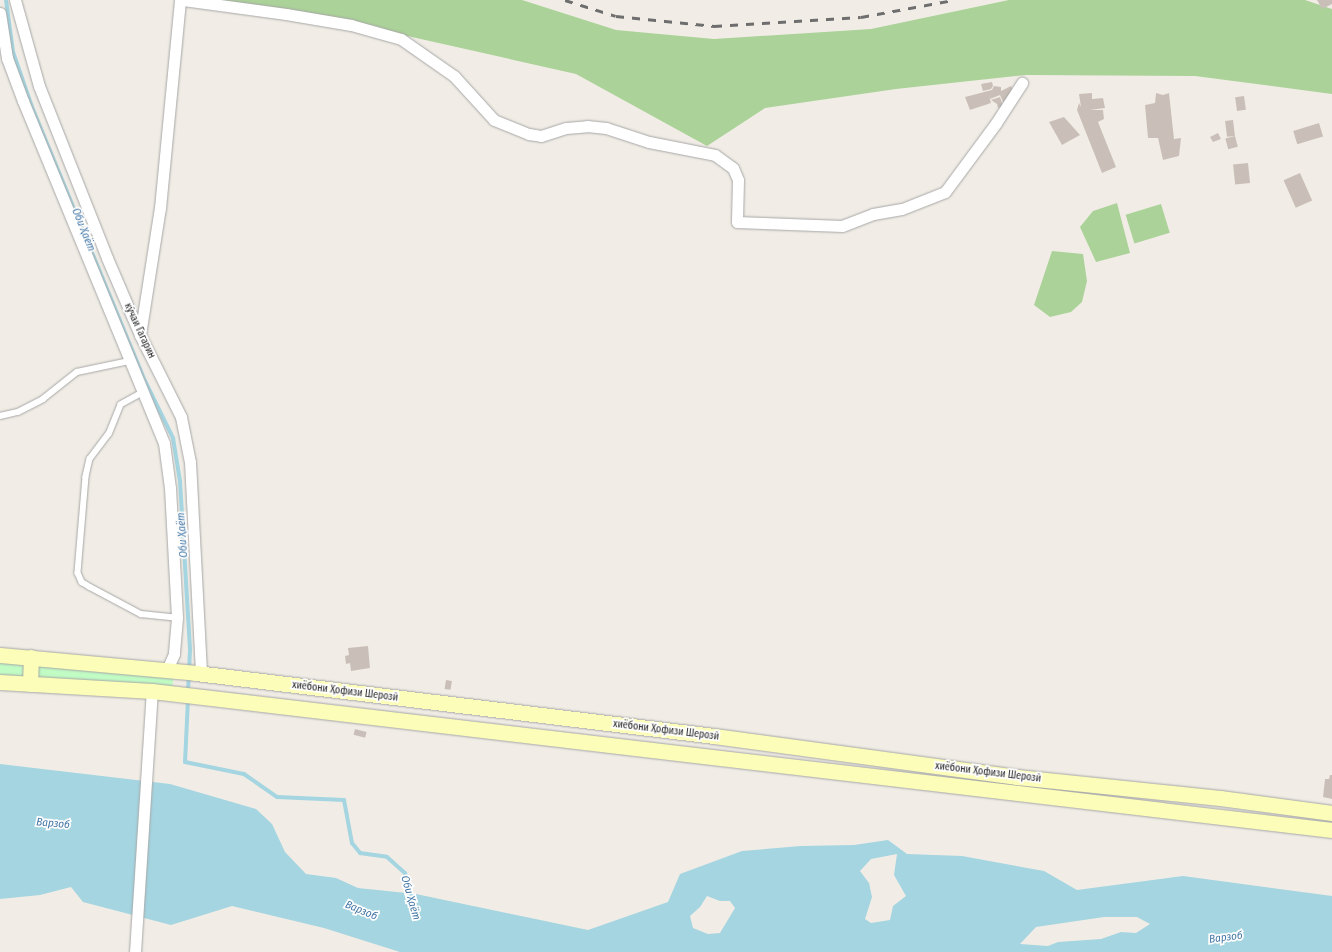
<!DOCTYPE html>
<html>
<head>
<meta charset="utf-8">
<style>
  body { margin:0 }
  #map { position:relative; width:1332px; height:952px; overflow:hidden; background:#f1ede6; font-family:"Fira Sans Condensed",sans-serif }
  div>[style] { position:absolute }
  .forest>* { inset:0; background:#abd298; transform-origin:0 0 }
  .park>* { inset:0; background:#c1fcc4 }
  .water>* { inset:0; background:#a4d5e0 }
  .stream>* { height:4px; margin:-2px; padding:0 2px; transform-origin:2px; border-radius:2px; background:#a4d5e0 }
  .building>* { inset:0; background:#c9bfb8; transform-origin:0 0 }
  .roads { filter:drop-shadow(0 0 1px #a7a7a7) drop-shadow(0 0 1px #a7a7a7) }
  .lane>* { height:5.5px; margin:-2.75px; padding:0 2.75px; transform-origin:2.75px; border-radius:2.75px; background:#fff }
  .street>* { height:11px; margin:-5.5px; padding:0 5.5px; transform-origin:5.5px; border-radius:5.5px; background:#fff }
  .secondary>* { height:15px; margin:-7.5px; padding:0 7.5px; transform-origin:7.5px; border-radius:7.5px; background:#fbfdb8 }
  .rail>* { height:3px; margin-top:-1.5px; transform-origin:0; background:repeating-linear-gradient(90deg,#6e6e6e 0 8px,transparent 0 16px) }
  span { translate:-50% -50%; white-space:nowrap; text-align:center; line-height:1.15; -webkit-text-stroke:3.5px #fff; paint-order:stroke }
  .street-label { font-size:10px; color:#202020 }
  .water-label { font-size:11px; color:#4276a5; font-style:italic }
</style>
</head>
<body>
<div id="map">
  <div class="forest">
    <i style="clip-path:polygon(217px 0,522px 0,616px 30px,714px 39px,871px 29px,1009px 0,1305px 0,1332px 9px,1332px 94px,1195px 76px,1026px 75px,896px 89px,765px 108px,707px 146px,576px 74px,403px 35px)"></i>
    <i style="clip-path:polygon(1117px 203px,1130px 253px,1096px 262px,1080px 227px,1093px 211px)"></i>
    <i style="left:1161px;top:204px;width:30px;height:37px;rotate:73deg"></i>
    <i style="clip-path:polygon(1052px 251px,1083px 254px,1087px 281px,1082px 302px,1071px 312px,1050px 317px,1034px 305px)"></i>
  </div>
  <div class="park">
    <i style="clip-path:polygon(0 658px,174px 676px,171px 693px,0 678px)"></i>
  </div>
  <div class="water">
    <i style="clip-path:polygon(evenodd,0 764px,170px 784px,256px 809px,272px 824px,285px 852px,306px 874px,336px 878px,358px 888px,416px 894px,588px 930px,668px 902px,680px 874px,742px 851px,801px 846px,854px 845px,888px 840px,907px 854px,962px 856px,1044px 871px,1077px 890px,1183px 876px,1332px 896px,1332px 952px,400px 952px,324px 928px,232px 906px,171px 925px,83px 902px,71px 887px,40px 895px,0 899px,0 764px,897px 854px,894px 875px,906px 896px,893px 906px,890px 920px,871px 923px,865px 919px,872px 897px,869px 883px,860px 871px,871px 859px,897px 854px,0 764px,707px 896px,720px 901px,730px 901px,735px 908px,720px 933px,708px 934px,693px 928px,690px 916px,700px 907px,707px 896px,0 764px,1104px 917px,1137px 917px,1150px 924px,1136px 933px,1121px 932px,1101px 939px,1058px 942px,1048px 946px,1020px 944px,1036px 927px,1104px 917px)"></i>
  </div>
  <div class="stream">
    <i style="left:6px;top:0;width:52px;rotate:82.3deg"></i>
    <i style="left:13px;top:52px;width:58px;rotate:70.9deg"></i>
    <i style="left:32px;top:107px;width:296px;rotate:67.6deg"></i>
    <i style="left:145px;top:381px;width:64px;rotate:63.8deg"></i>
    <i style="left:173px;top:438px;width:44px;rotate:80.8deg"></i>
    <i style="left:180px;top:481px;width:169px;rotate:86.6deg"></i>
    <i style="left:190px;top:650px;width:42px;rotate:92.7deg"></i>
    <i style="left:188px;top:699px;width:63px;rotate:92.7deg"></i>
    <i style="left:185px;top:762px;width:60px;rotate:11.5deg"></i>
    <i style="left:244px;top:774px;width:40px;rotate:34.9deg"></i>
    <i style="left:277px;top:797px;width:67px;rotate:2.6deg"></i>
    <i style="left:344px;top:800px;width:44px;rotate:79.5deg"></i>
    <i style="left:352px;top:843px;width:13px;rotate:51deg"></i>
    <i style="left:360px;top:853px;width:27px;rotate:8deg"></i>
    <i style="left:387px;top:857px;width:24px;rotate:42deg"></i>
    <i style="left:405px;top:873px;width:25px;rotate:76deg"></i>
  </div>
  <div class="building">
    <i style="clip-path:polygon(1317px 0,1332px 0,1332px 4px,1322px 9px)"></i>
    <i style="clip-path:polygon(992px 82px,993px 86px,991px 89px,983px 91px,981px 84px)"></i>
    <i style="clip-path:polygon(994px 86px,1001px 87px,1001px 91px,1011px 86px,1015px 94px,1004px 104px,1000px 95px,990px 99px,989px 96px,991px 103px,970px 110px,965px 97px,992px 90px)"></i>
    <i style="clip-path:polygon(1092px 93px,1092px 99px,1103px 98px,1105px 108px,1090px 110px,1103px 110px,1104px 119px,1098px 122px,1116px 167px,1102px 173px,1077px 110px,1079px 103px,1081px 107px,1079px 94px)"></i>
    <i style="clip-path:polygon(1156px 93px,1163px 95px,1169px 93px,1174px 139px,1181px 138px,1179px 156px,1163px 160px,1158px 138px,1148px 138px,1145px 105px,1155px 103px)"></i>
    <i style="left:1244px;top:96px;width:14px;height:9px;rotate:82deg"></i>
    <i style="clip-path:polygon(1000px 97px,1003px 106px,998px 108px,997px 104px,991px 100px)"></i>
    <i style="clip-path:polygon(1064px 117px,1080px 135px,1062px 145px,1049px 122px)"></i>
    <i style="left:1233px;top:120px;width:16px;height:8px;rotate:83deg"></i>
    <i style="left:1319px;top:123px;width:14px;height:27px;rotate:73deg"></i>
    <i style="clip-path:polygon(1218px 133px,1221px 139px,1213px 142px,1210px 137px)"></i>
    <i style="left:1235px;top:136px;width:11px;height:10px;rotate:75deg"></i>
    <i style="left:1248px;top:163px;width:20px;height:15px;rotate:84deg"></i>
    <i style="left:1300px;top:173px;width:30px;height:18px;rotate:66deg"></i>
    <i style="clip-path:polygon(368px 646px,370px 668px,351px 671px,350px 663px,346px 664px,345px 656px,349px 655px,348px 648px)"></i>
    <i style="left:446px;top:680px;width:6px;height:9px;rotate:9deg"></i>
    <i style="left:355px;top:729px;width:12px;height:6px;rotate:14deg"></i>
    <i style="clip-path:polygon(1330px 775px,1332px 775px,1332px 799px,1323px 797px,1325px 779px,1329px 779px)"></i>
  </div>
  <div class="roads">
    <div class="lane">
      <i style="left:144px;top:392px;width:26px;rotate:151deg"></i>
      <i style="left:121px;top:405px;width:31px;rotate:112deg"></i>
      <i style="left:109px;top:434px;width:31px;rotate:127deg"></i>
      <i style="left:90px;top:459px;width:18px;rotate:103deg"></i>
      <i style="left:86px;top:477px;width:96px;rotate:94.8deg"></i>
      <i style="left:78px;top:573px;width:10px;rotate:66deg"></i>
      <i style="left:82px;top:582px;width:9px;rotate:32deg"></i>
      <i style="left:90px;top:587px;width:58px;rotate:27.9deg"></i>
      <i style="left:141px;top:614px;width:36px;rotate:6deg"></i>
      <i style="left:0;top:416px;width:18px;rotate:-13deg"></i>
      <i style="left:18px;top:412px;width:28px;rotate:-27deg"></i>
      <i style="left:43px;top:399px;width:43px;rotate:-38.5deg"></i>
      <i style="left:77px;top:372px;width:53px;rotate:-11.9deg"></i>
    </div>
    <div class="street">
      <i style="left:15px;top:0;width:89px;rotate:74.4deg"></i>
      <i style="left:39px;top:86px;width:185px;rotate:68.4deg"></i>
      <i style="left:107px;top:258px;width:84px;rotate:66.8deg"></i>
      <i style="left:140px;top:335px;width:92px;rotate:63.4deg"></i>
      <i style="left:181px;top:417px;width:46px;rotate:78.7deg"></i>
      <i style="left:190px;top:462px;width:212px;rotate:87deg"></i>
      <i style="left:183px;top:0;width:104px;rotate:7.7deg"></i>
      <i style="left:286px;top:14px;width:66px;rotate:9.6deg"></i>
      <i style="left:351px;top:25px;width:52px;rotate:15.6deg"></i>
      <i style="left:401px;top:39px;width:65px;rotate:34.9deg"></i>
      <i style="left:454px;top:76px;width:59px;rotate:47.7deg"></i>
      <i style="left:494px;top:120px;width:38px;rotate:22deg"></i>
      <i style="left:529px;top:134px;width:12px;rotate:9deg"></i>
      <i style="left:541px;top:136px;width:26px;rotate:-18deg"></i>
      <i style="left:566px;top:128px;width:21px;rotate:-5deg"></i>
      <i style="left:587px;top:126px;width:19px;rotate:6deg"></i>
      <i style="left:606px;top:128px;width:45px;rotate:18deg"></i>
      <i style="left:649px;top:142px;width:67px;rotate:11.1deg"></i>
      <i style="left:715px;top:155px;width:22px;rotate:36deg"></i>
      <i style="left:733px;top:168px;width:13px;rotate:67deg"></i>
      <i style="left:738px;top:180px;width:42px;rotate:91.4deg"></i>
      <i style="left:737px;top:222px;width:105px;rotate:2.2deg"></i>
      <i style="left:842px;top:226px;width:33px;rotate:-21deg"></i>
      <i style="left:873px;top:214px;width:29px;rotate:-10deg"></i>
      <i style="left:902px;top:209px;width:46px;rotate:-21.6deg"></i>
      <i style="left:945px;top:192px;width:86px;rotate:-53.5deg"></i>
      <i style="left:996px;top:123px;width:48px;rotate:-57deg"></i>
      <i style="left:0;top:13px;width:46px;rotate:81.2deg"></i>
      <i style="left:7px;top:58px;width:46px;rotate:69.6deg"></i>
      <i style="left:23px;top:101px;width:370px;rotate:67.6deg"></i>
      <i style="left:164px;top:443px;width:45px;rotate:82.4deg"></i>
      <i style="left:170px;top:488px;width:130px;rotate:86.9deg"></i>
      <i style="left:177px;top:618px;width:36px;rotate:95deg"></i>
      <i style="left:174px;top:654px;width:17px;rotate:114deg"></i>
      <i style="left:140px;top:335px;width:129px;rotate:-81.1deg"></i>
      <i style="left:160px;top:208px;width:209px;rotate:-84.5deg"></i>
      <i style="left:135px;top:952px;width:262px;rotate:-86.3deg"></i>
    </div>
    <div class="secondary">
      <i style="left:0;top:655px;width:197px;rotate:5.2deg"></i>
      <i style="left:196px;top:673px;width:522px;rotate:6.93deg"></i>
      <i style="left:714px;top:736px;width:306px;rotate:7.7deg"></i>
      <i style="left:1017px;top:777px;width:204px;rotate:5.9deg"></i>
      <i style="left:1220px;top:798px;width:113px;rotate:7.6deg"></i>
      <i style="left:0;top:682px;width:152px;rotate:3.4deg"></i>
      <i style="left:152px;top:691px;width:1188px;rotate:6.72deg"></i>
      <i style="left:30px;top:684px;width:27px;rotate:-88deg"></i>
    </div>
  </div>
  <div class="rail">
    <i style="left:565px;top:0;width:53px;rotate:17.4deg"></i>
    <i style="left:616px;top:16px;width:99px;rotate:5.8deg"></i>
    <i style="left:714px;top:26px;width:147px;rotate:-3.5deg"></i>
    <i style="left:861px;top:17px;width:95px;rotate:-10.4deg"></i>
  </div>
  <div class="street-label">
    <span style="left:139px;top:331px;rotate:65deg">кӯчаи Гагарин</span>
    <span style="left:345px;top:692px;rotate:7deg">хиёбони Ҳофизи Шерозӣ</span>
    <span style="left:666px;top:731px;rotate:7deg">хиёбони Ҳофизи Шерозӣ</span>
    <span style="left:988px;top:773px;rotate:7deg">хиёбони Ҳофизи Шерозӣ</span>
  </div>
  <div class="water-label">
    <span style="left:83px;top:230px;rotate:68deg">Оби Ҳаёт</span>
    <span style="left:183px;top:535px;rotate:-94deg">Оби Ҳаёт</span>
    <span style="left:53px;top:824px;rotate:5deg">Варзоб</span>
    <span style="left:410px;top:898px;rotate:74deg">Оби Ҳаёт</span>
    <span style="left:361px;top:911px;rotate:23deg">Варзоб</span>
    <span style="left:1226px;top:938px;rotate:-7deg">Варзоб</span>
  </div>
</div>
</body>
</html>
